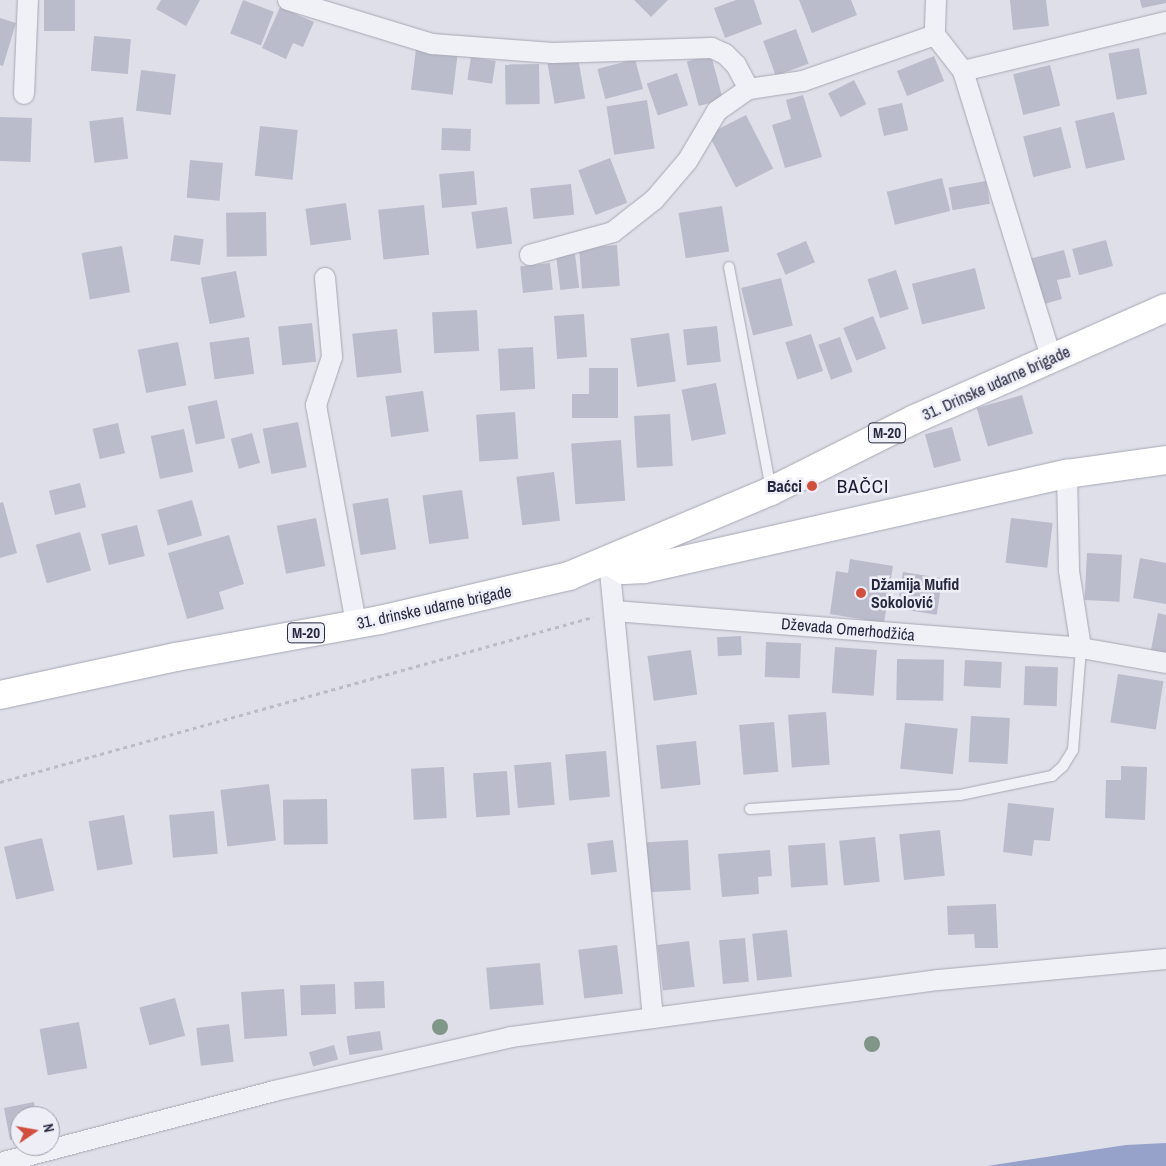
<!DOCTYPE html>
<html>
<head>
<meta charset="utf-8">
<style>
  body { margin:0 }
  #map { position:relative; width:1166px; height:1166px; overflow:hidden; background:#dedfe8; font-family:"Archivo Narrow",sans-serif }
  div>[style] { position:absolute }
  .water>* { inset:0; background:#97a2ca }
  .building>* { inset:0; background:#bbbccb; transform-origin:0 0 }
  .path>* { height:3px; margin-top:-1.5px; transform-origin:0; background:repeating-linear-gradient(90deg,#bbbdc6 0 4px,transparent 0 8px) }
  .roads { filter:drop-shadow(0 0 1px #a7a8b5) drop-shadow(0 0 1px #a7a8b5) }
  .lane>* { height:10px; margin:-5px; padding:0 5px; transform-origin:5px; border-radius:5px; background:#f0f1f6 }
  .street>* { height:20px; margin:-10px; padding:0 10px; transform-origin:10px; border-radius:10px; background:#f0f1f6 }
  .secondary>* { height:28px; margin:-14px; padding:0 14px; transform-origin:14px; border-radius:14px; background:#fff }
  .primary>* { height:28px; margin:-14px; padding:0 14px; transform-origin:14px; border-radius:14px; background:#fff }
  .trees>* { width:16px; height:16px; margin:-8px; border-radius:50%; background:#809686 }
  .dots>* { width:14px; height:14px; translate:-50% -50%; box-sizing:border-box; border:2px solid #edeef6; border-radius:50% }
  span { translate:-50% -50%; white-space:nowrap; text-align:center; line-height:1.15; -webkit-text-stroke:5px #edeef6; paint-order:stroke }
  .shield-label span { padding:1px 4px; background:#edeef6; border:1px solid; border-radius:4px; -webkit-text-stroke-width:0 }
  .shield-label { font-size:15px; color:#26293f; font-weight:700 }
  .street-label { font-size:16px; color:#26293f }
  .poi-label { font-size:16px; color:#26293f; font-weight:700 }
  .right { translate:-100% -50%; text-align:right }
  .left { translate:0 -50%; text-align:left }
  .quarter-label { font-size:19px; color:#191a30; letter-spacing:1px }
  .north { position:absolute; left:10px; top:1106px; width:50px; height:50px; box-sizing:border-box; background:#edeef6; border:1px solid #9d9fad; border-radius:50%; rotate:78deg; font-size:14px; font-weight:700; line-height:20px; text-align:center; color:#26293f }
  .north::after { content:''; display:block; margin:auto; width:18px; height:22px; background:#d34e3d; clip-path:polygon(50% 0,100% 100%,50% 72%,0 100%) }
</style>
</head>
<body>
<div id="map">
  <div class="water">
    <i style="clip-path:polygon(1166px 1143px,1166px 1166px,987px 1166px,1126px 1145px)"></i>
  </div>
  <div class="building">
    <i style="left:44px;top:0;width:31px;height:31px"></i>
    <i style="clip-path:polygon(161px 0,200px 0,186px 26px,156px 9px)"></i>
    <i style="left:243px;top:0;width:33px;height:36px;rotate:21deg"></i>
    <i style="clip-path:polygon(634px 0,668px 0,651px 17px)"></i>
    <i style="clip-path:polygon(736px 0,754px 0,762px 24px,725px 38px,714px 8px)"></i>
    <i style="clip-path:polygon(799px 0,851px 0,857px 15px,812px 33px)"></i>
    <i style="clip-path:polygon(1010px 0,1046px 0,1049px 26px,1013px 30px)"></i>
    <i style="clip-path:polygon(1140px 0,1166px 0,1166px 3px,1142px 8px)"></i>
    <i style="clip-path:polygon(280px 7px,314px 22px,303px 47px,293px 43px,286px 59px,262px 48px)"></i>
    <i style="clip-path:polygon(0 18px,16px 23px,3px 66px,0 65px)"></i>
    <i style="left:796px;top:29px;width:37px;height:35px;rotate:70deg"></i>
    <i style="left:94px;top:36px;width:37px;height:35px;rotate:5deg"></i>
    <i style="left:1139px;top:48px;width:47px;height:31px;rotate:80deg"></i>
    <i style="left:416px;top:49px;width:42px;height:41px;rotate:7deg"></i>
    <i style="left:711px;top:55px;width:46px;height:25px;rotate:75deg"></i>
    <i style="left:934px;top:56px;width:27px;height:40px;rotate:68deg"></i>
    <i style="left:471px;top:57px;width:25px;height:23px;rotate:9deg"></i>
    <i style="left:578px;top:58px;width:41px;height:31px;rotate:80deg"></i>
    <i style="left:635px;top:59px;width:31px;height:39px;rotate:75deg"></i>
    <i style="left:539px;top:64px;width:40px;height:34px;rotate:89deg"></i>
    <i style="left:1050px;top:65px;width:42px;height:38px;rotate:76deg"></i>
    <i style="left:141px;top:70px;width:35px;height:41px;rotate:7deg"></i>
    <i style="left:677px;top:73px;width:34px;height:32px;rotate:71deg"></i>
    <i style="left:854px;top:80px;width:27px;height:29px;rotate:63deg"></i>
    <i style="clip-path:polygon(803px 95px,822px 157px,785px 168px,772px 125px,791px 119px,786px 100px)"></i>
    <i style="left:647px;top:100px;width:49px;height:41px;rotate:81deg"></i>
    <i style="left:902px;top:103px;width:28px;height:25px;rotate:77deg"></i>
    <i style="left:1114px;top:112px;width:49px;height:40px;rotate:77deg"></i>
    <i style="left:746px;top:115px;width:60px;height:42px;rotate:63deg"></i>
    <i style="left:0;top:117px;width:32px;height:44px;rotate:2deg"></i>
    <i style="left:123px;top:117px;width:42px;height:34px;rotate:83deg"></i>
    <i style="left:260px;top:126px;width:38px;height:50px;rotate:6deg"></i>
    <i style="left:1061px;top:127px;width:42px;height:39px;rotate:76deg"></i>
    <i style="left:442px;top:128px;width:29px;height:22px;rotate:2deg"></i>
    <i style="left:610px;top:158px;width:48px;height:34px;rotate:69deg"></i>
    <i style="left:190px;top:160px;width:33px;height:38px;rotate:5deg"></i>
    <i style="left:474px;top:171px;width:34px;height:35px;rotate:85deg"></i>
    <i style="left:942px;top:178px;width:34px;height:57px;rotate:76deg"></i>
    <i style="left:986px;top:181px;width:23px;height:38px;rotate:80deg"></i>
    <i style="left:571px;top:184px;width:31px;height:41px;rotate:84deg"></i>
    <i style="left:346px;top:203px;width:37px;height:41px;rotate:82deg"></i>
    <i style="left:424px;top:205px;width:50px;height:46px;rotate:84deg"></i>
    <i style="left:722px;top:206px;width:46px;height:44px;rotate:81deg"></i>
    <i style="left:507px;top:207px;width:37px;height:36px;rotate:82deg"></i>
    <i style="left:266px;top:212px;width:44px;height:40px;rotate:89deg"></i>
    <i style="left:174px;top:235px;width:30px;height:26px;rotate:8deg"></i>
    <i style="left:1106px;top:240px;width:27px;height:35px;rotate:75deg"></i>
    <i style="left:806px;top:241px;width:23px;height:32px;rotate:67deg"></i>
    <i style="left:617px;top:245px;width:41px;height:38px;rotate:86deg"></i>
    <i style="left:122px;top:246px;width:47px;height:41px;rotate:80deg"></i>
    <i style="clip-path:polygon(1064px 250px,1071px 277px,1057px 280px,1062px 299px,1041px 305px,1029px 259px)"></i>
    <i style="left:575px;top:254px;width:34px;height:19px;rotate:83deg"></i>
    <i style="left:550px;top:263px;width:27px;height:30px;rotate:84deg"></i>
    <i style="left:975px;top:268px;width:42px;height:65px;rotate:76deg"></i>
    <i style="left:896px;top:270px;width:41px;height:30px;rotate:72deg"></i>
    <i style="left:236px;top:271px;width:47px;height:36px;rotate:79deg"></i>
    <i style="left:781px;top:278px;width:49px;height:41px;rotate:76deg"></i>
    <i style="left:477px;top:310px;width:41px;height:45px;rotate:87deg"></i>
    <i style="left:584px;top:314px;width:43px;height:30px;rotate:86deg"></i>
    <i style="left:873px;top:316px;width:35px;height:32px;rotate:68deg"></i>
    <i style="left:312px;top:323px;width:39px;height:34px;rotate:84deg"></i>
    <i style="left:717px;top:326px;width:36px;height:34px;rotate:84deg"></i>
    <i style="left:397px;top:329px;width:44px;height:45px;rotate:84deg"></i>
    <i style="left:669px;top:333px;width:49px;height:39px;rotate:82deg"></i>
    <i style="left:811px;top:334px;width:39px;height:27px;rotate:72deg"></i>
    <i style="left:249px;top:337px;width:37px;height:40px;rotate:82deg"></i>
    <i style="left:840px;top:337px;width:37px;height:23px;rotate:70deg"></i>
    <i style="left:178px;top:342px;width:44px;height:41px;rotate:79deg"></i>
    <i style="left:533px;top:347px;width:42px;height:35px;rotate:87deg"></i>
    <i style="clip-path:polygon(589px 368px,618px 368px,618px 418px,572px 418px,572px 394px,589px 394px)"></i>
    <i style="left:716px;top:383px;width:52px;height:35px;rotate:79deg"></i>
    <i style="left:423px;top:391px;width:41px;height:38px;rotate:82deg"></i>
    <i style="left:1022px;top:395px;width:40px;height:47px;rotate:74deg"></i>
    <i style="left:217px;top:400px;width:39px;height:30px;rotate:78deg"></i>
    <i style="left:515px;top:412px;width:47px;height:39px;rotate:86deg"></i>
    <i style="left:670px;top:414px;width:52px;height:36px;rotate:87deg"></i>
    <i style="left:298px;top:422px;width:46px;height:36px;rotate:79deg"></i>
    <i style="left:118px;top:423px;width:31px;height:26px;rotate:77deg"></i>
    <i style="left:952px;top:427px;width:35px;height:28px;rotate:75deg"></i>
    <i style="left:184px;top:429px;width:44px;height:34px;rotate:78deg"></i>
    <i style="left:252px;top:433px;width:31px;height:22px;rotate:75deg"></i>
    <i style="left:621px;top:440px;width:61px;height:50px;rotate:86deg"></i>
    <i style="left:554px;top:472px;width:49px;height:38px;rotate:83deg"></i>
    <i style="left:80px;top:483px;width:25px;height:32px;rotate:76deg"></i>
    <i style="left:462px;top:490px;width:49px;height:40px;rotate:82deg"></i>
    <i style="left:388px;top:498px;width:52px;height:36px;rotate:81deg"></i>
    <i style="left:192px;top:500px;width:37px;height:36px;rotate:74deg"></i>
    <i style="clip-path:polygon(3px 502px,17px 553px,0 558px,0 503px)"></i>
    <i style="left:316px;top:518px;width:49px;height:40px;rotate:79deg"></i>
    <i style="left:1011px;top:518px;width:42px;height:45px;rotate:7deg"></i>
    <i style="left:137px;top:525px;width:32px;height:37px;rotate:76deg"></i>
    <i style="left:80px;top:532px;width:40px;height:46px;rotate:74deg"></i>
    <i style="clip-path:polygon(229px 535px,244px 584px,219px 592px,224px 609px,187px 619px,168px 553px)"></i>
    <i style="left:1087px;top:553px;width:35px;height:47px;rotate:3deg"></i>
    <i style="clip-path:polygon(1140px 558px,1166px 563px,1166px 604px,1133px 598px)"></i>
    <i style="clip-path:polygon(850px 559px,893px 566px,884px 623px,830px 614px,836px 571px,848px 573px)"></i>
    <i style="left:903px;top:572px;width:40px;height:37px;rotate:9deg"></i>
    <i style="clip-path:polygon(1158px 613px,1166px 615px,1166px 653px,1151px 650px)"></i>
    <i style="left:741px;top:636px;width:19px;height:24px;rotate:87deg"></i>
    <i style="left:766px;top:642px;width:35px;height:35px;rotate:2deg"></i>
    <i style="left:835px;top:647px;width:42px;height:46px;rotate:4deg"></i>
    <i style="left:691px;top:650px;width:45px;height:44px;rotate:82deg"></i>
    <i style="left:897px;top:659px;width:47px;height:41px;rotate:1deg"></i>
    <i style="left:965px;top:660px;width:37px;height:26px;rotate:3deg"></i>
    <i style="left:1025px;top:666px;width:33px;height:39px;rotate:2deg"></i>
    <i style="left:1118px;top:674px;width:46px;height:49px;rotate:9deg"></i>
    <i style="left:826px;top:712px;width:53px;height:38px;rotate:86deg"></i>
    <i style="left:971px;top:716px;width:39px;height:46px;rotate:3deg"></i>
    <i style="left:774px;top:722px;width:50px;height:35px;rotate:85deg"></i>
    <i style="left:905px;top:723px;width:53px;height:46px;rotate:6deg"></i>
    <i style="left:696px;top:741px;width:44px;height:40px;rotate:84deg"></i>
    <i style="left:606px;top:751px;width:46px;height:41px;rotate:85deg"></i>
    <i style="left:551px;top:762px;width:43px;height:37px;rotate:85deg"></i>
    <i style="clip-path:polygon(1121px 766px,1147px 767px,1145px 820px,1105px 818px,1106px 780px,1121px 780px)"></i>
    <i style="left:444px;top:767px;width:51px;height:33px;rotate:87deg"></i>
    <i style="left:507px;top:771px;width:44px;height:34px;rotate:86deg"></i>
    <i style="left:269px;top:784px;width:57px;height:49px;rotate:83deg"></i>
    <i style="left:327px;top:799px;width:45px;height:44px;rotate:89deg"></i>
    <i style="clip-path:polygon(1008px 803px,1054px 808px,1050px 841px,1034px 840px,1032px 856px,1003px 852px)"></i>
    <i style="left:214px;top:811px;width:43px;height:45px;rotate:85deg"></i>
    <i style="left:124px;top:815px;width:50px;height:36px;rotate:80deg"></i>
    <i style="left:940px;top:830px;width:46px;height:41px;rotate:84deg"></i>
    <i style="left:875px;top:837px;width:45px;height:36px;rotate:84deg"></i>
    <i style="left:42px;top:838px;width:54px;height:39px;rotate:77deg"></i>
    <i style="left:613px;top:840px;width:32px;height:26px;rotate:83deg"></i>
    <i style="left:688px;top:840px;width:50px;height:42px;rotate:87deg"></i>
    <i style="left:825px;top:843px;width:42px;height:37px;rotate:86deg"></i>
    <i style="clip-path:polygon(770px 850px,772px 876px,758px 877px,759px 894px,722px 897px,718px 854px)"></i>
    <i style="clip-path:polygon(996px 904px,998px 948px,975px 948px,974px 934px,948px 935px,947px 906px)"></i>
    <i style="left:787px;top:930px;width:47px;height:35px;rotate:84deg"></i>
    <i style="left:745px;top:938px;width:44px;height:26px;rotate:85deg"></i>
    <i style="left:689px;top:941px;width:46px;height:32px;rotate:83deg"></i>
    <i style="left:617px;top:945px;width:49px;height:39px;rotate:83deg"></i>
    <i style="left:540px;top:963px;width:42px;height:54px;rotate:85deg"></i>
    <i style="left:384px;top:981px;width:27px;height:30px;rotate:88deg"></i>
    <i style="left:335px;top:984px;width:30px;height:35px;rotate:88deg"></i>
    <i style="left:284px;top:989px;width:47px;height:43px;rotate:86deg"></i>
    <i style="left:175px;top:998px;width:39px;height:37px;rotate:75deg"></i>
    <i style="left:79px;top:1022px;width:47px;height:40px;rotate:80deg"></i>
    <i style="left:229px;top:1024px;width:38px;height:33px;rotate:83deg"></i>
    <i style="left:380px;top:1031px;width:19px;height:34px;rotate:81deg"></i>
    <i style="left:334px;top:1045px;width:15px;height:26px;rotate:74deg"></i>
    <i style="clip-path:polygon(34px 1102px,36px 1116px,20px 1116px,20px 1138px,10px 1140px,4px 1108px)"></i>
  </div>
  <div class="path">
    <i style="left:0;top:782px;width:616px;rotate:-15.55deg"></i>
  </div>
  <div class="roads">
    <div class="lane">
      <i style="left:729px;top:267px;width:227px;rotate:79.3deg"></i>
      <i style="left:750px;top:809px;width:210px;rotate:-3.8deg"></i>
      <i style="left:960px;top:795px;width:94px;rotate:-11.7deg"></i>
      <i style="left:1052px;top:776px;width:15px;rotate:-42deg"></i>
      <i style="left:1063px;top:766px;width:19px;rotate:-58deg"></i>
      <i style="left:1073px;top:750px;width:102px;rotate:-85.5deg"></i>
    </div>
    <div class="street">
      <i style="left:288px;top:0;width:151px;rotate:17deg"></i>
      <i style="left:432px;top:44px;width:121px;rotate:4.3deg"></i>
      <i style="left:553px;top:53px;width:159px;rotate:-1.8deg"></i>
      <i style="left:712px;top:48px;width:14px;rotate:25deg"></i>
      <i style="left:725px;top:54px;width:16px;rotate:45deg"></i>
      <i style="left:736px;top:65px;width:27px;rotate:62deg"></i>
      <i style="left:936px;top:0;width:35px;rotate:92deg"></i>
      <i style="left:935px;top:35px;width:46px;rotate:52.1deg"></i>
      <i style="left:963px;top:71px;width:299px;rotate:72.9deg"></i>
      <i style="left:963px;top:71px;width:209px;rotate:-13.6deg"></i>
      <i style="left:24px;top:94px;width:94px;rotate:-87.6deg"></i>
      <i style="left:530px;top:255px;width:86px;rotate:-15.5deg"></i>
      <i style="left:613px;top:232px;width:52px;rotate:-38deg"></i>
      <i style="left:654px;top:200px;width:52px;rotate:-49.6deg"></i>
      <i style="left:688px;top:160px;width:57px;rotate:-59.4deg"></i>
      <i style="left:717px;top:111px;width:39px;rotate:-35deg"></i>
      <i style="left:749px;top:89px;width:55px;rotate:-8.4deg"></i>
      <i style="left:803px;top:81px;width:140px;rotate:-19.2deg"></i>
      <i style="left:325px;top:278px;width:79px;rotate:84.9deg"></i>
      <i style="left:332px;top:357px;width:51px;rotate:108.4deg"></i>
      <i style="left:316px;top:405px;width:223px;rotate:79.6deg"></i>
      <i style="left:1067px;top:474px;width:97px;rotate:88.8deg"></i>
      <i style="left:1069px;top:571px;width:78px;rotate:81.1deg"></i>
      <i style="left:609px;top:561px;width:459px;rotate:84.5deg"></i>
      <i style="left:615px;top:611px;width:467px;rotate:4.5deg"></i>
      <i style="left:1081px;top:648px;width:86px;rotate:10deg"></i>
      <i style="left:0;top:1163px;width:283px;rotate:-14.7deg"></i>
      <i style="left:274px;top:1091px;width:243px;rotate:-12.8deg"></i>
      <i style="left:511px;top:1037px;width:431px;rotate:-7.6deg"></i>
      <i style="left:938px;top:980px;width:229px;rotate:-5.3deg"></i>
    </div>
    <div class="secondary">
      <i style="left:609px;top:561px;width:17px;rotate:31deg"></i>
      <i style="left:624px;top:570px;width:20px;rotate:-3deg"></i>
      <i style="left:644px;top:569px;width:434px;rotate:-12.7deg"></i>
      <i style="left:1067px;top:474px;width:100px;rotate:-8deg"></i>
    </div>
    <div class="primary">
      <i style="left:0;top:695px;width:180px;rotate:-12.2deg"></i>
      <i style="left:176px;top:657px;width:207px;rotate:-10.3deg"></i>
      <i style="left:380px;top:620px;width:194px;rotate:-13.1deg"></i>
      <i style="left:569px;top:576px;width:219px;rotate:-22.8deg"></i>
      <i style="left:771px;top:491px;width:161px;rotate:-26.6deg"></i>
      <i style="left:915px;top:419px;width:274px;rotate:-23.9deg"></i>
    </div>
  </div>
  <div class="trees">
    <i style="left:440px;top:1027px"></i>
    <i style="left:872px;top:1044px"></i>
  </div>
  <div class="dots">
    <i style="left:812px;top:486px;background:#d34e3d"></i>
    <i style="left:861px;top:593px;background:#d34e3d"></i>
  </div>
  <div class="shield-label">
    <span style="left:887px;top:433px">M-20</span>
    <span style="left:306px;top:633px">M-20</span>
  </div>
  <div class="street-label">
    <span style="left:996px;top:383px;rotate:-24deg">31. Drinske udarne brigade</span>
    <span style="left:434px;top:607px;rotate:-12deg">31. drinske udarne brigade</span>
    <span style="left:848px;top:629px;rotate:5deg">Dževada Omerhodžića</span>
  </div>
  <div class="poi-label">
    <span class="right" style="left:802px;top:486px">Baćci</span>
    <span class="left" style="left:871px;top:593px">Džamija Mufid<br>Sokolović</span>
  </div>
  <div class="quarter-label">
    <span style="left:863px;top:487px">BAČCI</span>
  </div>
  <div class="north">N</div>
</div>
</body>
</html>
